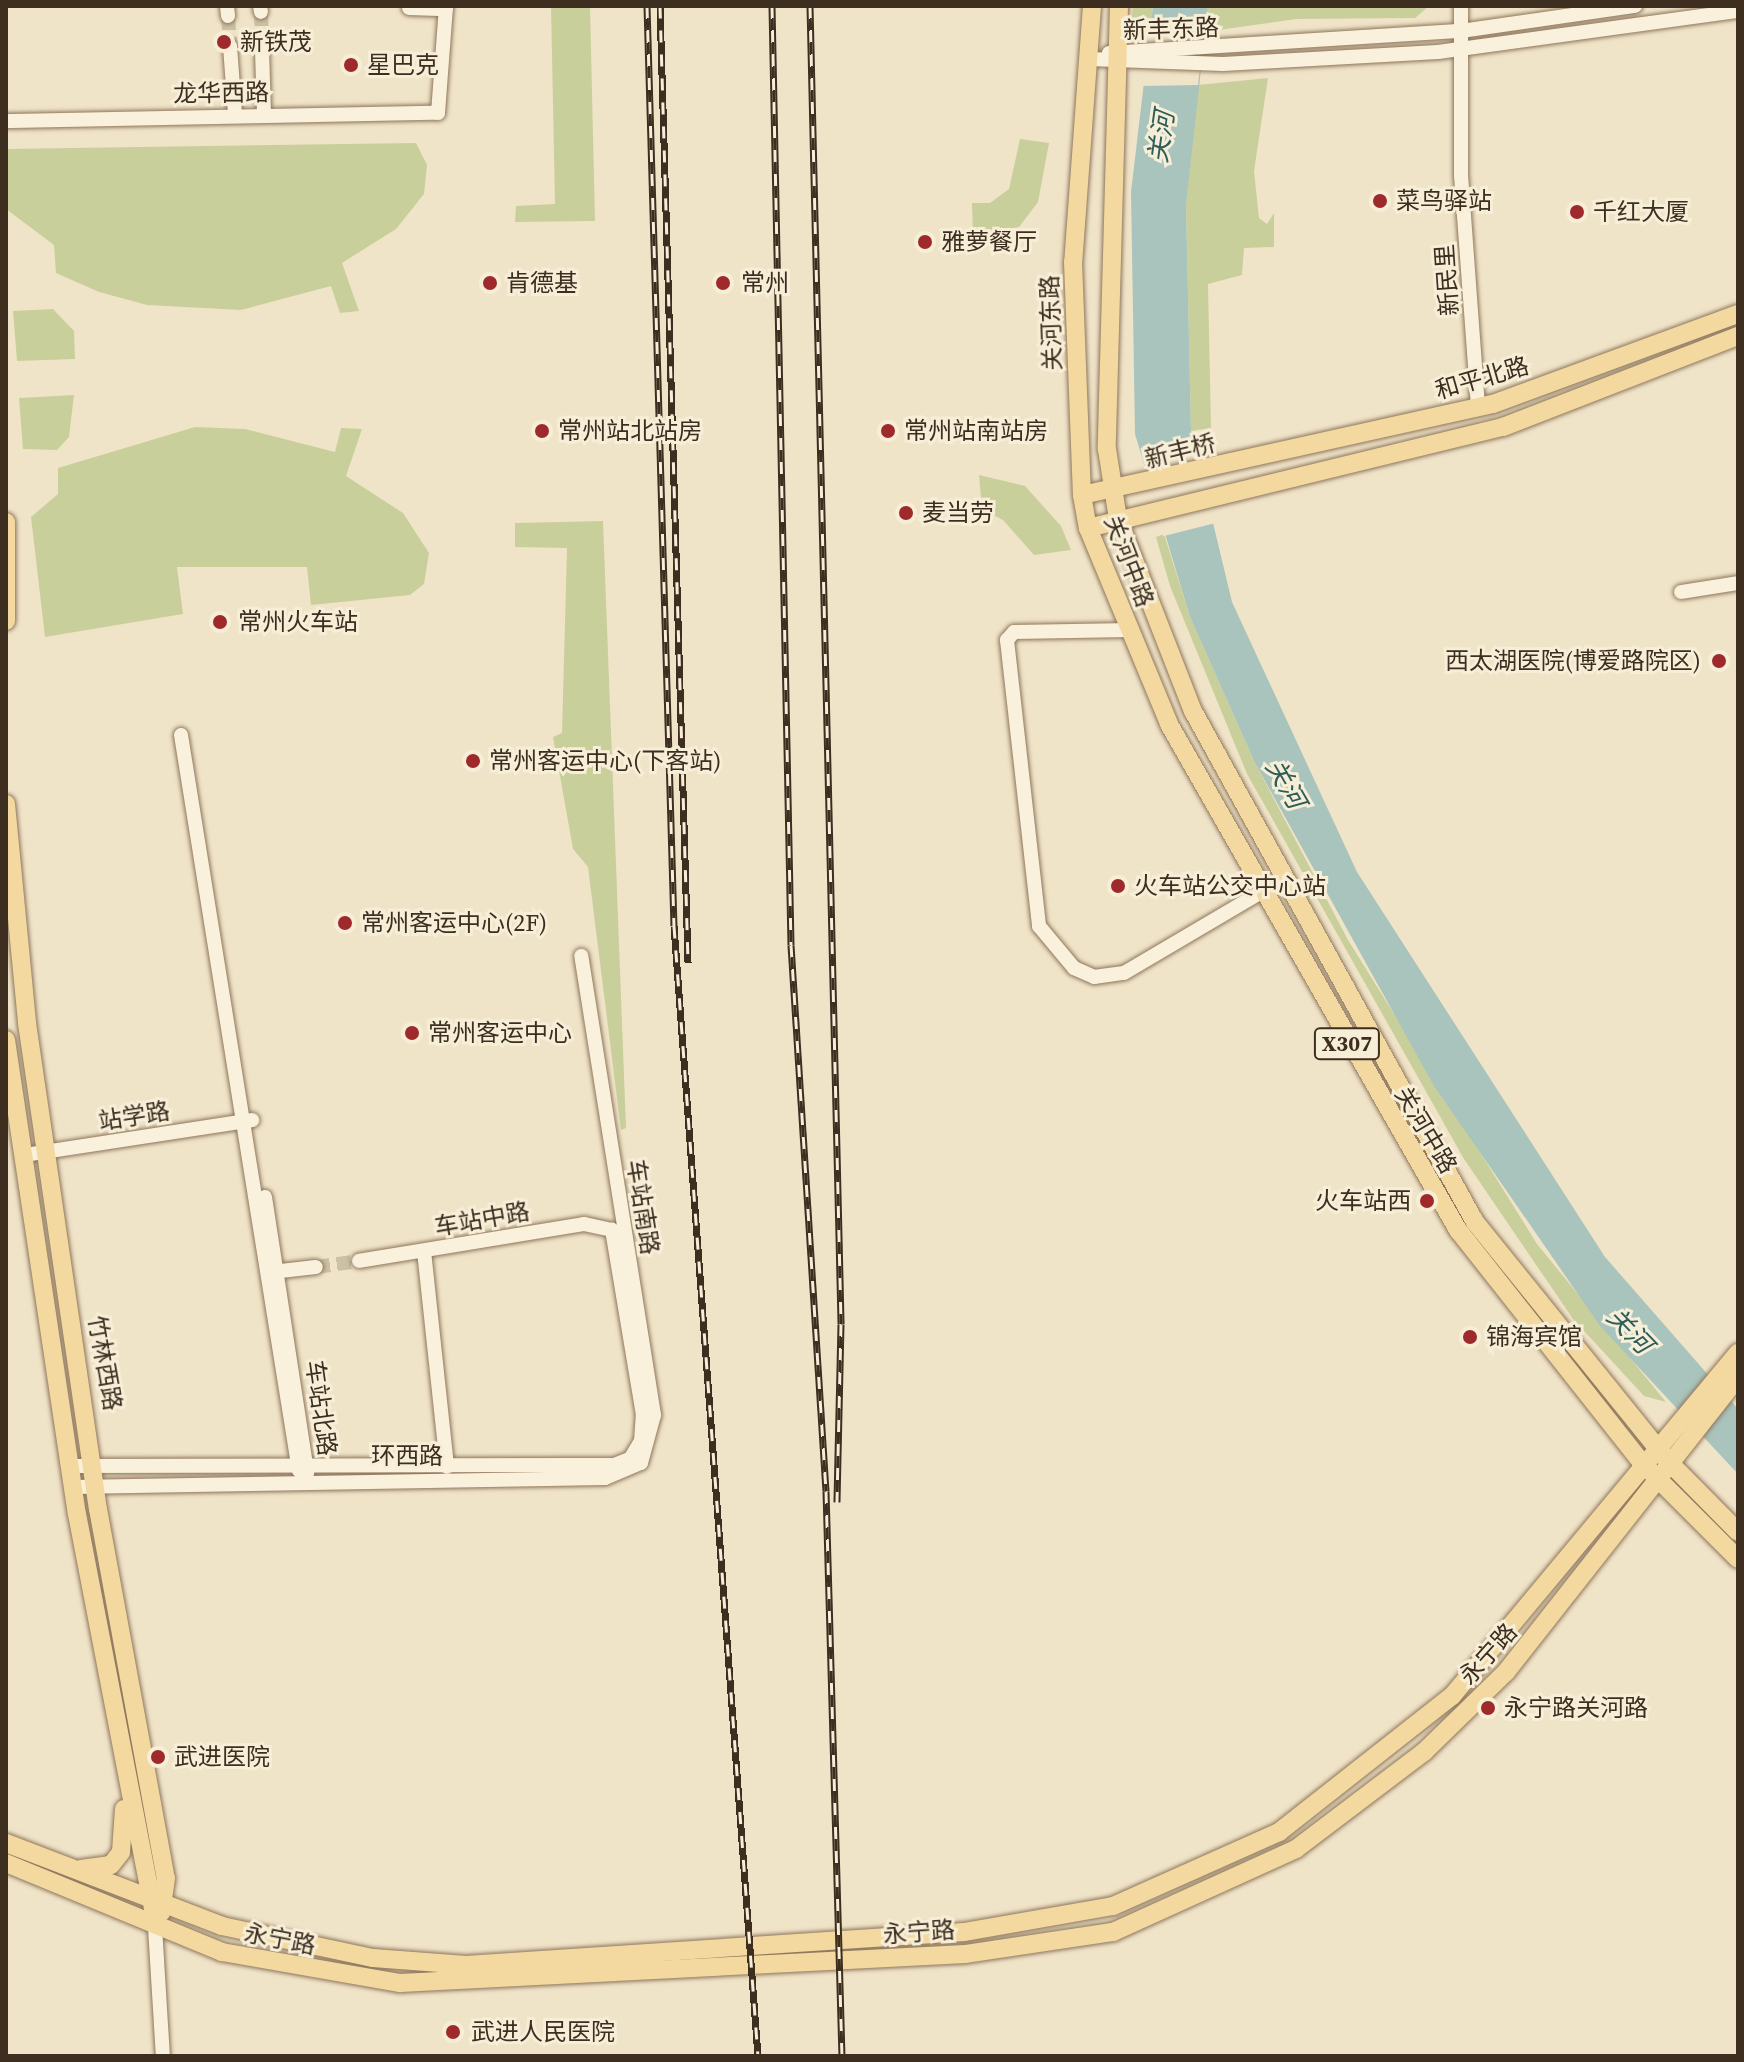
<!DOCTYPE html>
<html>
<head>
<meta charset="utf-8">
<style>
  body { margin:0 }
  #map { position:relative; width:1744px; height:2062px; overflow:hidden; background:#f0e4c8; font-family:"Source Serif 4","Noto Sans SC",serif }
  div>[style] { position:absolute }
  .green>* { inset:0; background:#c9cf9b }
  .water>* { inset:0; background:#a9c4bc }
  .pier>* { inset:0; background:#f0e4c8; transform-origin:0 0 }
  .minor-tunnel>* { height:14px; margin-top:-7px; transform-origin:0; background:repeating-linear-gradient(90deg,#ccc0a6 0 14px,transparent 0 21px) }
  .roads { filter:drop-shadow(0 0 2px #8d765c) drop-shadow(0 0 2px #8d765c) }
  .minor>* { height:14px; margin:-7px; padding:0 7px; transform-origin:7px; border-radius:7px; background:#faf1dc }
  .major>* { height:18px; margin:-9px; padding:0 9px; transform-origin:9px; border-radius:9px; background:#f3d9a0 }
  .rail>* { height:7px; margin-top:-3.5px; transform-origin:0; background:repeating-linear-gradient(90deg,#f7eed8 0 12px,#3d2e20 0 24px); box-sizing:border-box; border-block:2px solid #3d2e20 }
  .dots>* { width:22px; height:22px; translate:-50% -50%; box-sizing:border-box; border:4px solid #f7eed8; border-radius:50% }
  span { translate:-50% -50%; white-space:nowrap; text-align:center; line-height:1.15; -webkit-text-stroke:6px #f7eed8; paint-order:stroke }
  .shield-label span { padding:2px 6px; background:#f7eed8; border:2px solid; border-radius:6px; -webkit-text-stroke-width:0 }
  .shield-label { font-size:22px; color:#3d2e20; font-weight:700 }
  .street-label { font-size:24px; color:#3d2e20 }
  .poi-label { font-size:24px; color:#3d2e20 }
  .left { translate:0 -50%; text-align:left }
  .right { translate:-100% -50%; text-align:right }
  .water-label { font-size:26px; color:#2f5d5a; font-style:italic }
  .frame { position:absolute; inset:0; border:8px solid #3d2e20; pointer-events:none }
</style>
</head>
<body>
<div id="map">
  <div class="green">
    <i style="clip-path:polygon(551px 6px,590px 6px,595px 221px,515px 222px,516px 206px,555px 204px)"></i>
    <i style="clip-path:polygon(1133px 6px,1153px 6px,1150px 32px,1132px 20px)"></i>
    <i style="clip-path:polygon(1208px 6px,1429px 6px,1415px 18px,1296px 19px,1204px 32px)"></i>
    <i style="clip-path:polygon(1268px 78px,1254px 171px,1259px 218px,1267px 224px,1274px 213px,1274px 247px,1244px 248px,1242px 275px,1208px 284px,1211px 428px,1191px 431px,1186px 204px,1198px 85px)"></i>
    <i style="clip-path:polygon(1020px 139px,1049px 143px,1038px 202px,1019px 227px,973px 233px,972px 203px,990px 203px,1009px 189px)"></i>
    <i style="clip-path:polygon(416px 143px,427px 165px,424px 194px,396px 229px,342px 263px,359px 311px,340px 313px,331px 286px,241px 310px,147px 305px,99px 292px,56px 273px,54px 245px,6px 209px,6px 149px)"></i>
    <i style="clip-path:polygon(53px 309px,74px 331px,75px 359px,17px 361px,13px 311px)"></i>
    <i style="clip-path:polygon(74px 395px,69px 437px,57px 450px,23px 449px,19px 398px)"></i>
    <i style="clip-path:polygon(195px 427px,245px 429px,335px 452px,341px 428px,362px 429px,346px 476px,403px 513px,429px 553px,424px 584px,410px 595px,311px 605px,307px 567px,177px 567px,183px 614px,45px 637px,31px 517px,58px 494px,58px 468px)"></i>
    <i style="clip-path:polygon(979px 475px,1025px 486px,1061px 526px,1071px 550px,1034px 555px,1003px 520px,982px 509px)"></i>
    <i style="clip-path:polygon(603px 521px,626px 1128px,621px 1130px,588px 867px,573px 849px,553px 737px,562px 733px,567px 548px,515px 547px,515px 523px)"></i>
    <i style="clip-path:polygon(1164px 534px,1190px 617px,1255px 763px,1348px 940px,1537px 1244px,1666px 1402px,1644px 1396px,1573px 1319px,1464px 1159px,1247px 774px,1170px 586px,1156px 537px)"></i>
  </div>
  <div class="water">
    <i style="clip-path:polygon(1153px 6px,1208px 6px,1186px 205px,1191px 431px,1232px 602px,1357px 872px,1605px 1257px,1738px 1409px,1738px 1474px,1600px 1326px,1434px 1086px,1255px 763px,1190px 617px,1135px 434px,1131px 192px)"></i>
  </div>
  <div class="pier">
    <i style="clip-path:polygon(1150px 32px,1204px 32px,1198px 85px,1141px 86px)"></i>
    <i style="left:1193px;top:437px;width:89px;height:53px;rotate:76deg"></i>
  </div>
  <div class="minor-tunnel">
    <i style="left:261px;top:12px;width:38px;rotate:88deg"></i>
    <i style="left:228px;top:16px;width:30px;rotate:86deg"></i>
    <i style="left:316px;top:1267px;width:43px;rotate:-7.9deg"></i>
  </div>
  <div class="roads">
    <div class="minor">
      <i style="left:227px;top:6px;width:10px;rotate:84deg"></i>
      <i style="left:260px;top:6px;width:6px;rotate:81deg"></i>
      <i style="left:1461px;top:6px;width:169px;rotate:90deg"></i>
      <i style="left:1461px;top:175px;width:233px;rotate:85.8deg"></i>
      <i style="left:409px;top:8px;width:37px;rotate:2deg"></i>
      <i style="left:230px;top:46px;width:68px;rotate:85.8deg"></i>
      <i style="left:262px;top:50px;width:64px;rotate:88.2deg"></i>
      <i style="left:1109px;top:53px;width:353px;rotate:-3.6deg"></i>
      <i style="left:1461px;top:31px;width:176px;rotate:-8.2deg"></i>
      <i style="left:1089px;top:59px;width:134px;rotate:2.1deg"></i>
      <i style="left:1223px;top:64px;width:215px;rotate:-3.2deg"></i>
      <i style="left:1438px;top:52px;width:303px;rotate:-7.8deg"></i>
      <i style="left:6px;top:121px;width:432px;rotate:-1.1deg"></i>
      <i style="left:438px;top:113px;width:107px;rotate:-85.7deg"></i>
      <i style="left:1681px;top:592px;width:58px;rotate:-9deg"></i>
      <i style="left:1131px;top:630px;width:117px;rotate:179deg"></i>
      <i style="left:1014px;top:632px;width:11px;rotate:131deg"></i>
      <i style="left:1007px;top:640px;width:288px;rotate:83.6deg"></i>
      <i style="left:1039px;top:926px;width:55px;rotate:50.2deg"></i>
      <i style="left:1074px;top:968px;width:22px;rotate:24deg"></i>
      <i style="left:1094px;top:977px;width:30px;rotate:-8deg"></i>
      <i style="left:1124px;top:973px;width:158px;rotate:-30.5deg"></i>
      <i style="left:181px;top:735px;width:745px;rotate:80.89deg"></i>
      <i style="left:24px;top:1155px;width:231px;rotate:-8.7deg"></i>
      <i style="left:265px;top:1197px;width:279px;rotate:81.3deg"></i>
      <i style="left:424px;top:1251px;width:217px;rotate:83.9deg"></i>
      <i style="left:272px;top:1272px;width:44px;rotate:-6.5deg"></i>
      <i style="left:72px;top:1466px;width:542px;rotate:-0.11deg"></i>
      <i style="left:614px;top:1465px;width:17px;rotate:-21deg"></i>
      <i style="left:630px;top:1459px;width:21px;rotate:-59deg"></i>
      <i style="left:641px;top:1441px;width:26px;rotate:-86deg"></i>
      <i style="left:643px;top:1415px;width:188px;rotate:-99.5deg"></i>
      <i style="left:612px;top:1230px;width:29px;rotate:-168deg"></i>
      <i style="left:584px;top:1224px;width:228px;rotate:170.7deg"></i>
      <i style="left:74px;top:1487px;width:531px;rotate:-0.97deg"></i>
      <i style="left:605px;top:1478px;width:39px;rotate:-23deg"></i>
      <i style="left:641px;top:1463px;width:50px;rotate:-74.8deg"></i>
      <i style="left:654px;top:1415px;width:465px;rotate:-99deg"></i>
      <i style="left:155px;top:1927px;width:129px;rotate:86.5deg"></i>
    </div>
    <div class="major">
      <i style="left:1092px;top:6px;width:257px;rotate:94.2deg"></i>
      <i style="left:1073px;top:262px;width:233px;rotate:87.8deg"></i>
      <i style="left:1082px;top:495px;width:34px;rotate:80deg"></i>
      <i style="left:1088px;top:528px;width:212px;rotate:67.5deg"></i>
      <i style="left:1169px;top:724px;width:583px;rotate:60.27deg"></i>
      <i style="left:1458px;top:1230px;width:295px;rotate:51.7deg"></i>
      <i style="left:1641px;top:1462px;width:137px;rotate:45deg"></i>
      <i style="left:1119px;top:6px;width:443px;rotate:91.6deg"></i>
      <i style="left:1107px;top:449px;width:71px;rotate:81.1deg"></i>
      <i style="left:1118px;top:519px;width:206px;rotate:68.7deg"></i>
      <i style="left:1193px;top:711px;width:584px;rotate:61.11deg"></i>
      <i style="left:1475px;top:1222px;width:309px;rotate:51.1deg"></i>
      <i style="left:1669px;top:1462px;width:98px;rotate:45.4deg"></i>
      <i style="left:1082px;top:495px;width:421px;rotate:-12.5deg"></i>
      <i style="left:1493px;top:404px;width:261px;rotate:-20.2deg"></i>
      <i style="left:6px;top:522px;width:99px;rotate:90deg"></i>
      <i style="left:1088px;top:528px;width:427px;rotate:-13.7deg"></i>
      <i style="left:1503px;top:427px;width:252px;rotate:-21.2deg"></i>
      <i style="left:6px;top:804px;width:220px;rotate:84.5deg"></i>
      <i style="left:27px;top:1023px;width:491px;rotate:81.7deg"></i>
      <i style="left:98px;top:1509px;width:375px;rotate:79.6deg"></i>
      <i style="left:166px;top:1878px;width:35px;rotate:98deg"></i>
      <i style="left:6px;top:1040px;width:479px;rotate:81.5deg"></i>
      <i style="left:77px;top:1514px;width:401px;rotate:79.1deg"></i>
      <i style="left:6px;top:1843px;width:231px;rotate:21deg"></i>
      <i style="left:222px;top:1926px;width:154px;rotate:12deg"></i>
      <i style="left:373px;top:1958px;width:93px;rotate:4.3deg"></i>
      <i style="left:466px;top:1965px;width:499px;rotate:-3.8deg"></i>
      <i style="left:964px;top:1932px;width:151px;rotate:-9.9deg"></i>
      <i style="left:1113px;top:1906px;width:182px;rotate:-24deg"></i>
      <i style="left:1279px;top:1832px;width:220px;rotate:-38.2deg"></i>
      <i style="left:1452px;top:1696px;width:447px;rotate:-50.2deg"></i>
      <i style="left:6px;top:1863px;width:234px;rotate:22.4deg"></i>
      <i style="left:222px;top:1952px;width:181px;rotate:9.9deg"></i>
      <i style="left:400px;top:1983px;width:566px;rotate:-2.94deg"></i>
      <i style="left:965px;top:1954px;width:150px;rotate:-8.5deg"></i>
      <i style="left:1113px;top:1932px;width:201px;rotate:-24.4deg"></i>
      <i style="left:1296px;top:1849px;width:161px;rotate:-37.2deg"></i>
      <i style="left:1424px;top:1752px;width:115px;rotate:-44.3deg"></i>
      <i style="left:1506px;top:1672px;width:375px;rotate:-51.8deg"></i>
      <i style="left:81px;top:1869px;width:30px;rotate:-8deg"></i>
      <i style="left:111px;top:1865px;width:16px;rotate:-52deg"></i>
      <i style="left:121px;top:1852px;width:43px;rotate:-86deg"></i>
    </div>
  </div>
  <div class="rail">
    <i style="left:647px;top:6px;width:920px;rotate:88.32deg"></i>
    <i style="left:674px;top:926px;width:1133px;rotate:85.75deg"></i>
    <i style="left:660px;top:6px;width:957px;rotate:88.32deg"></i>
    <i style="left:772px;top:6px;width:939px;rotate:88.84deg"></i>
    <i style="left:791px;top:945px;width:547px;rotate:86.33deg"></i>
    <i style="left:826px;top:1491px;width:565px;rotate:88.38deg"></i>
    <i style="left:810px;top:6px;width:1318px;rotate:88.65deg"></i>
    <i style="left:841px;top:1324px;width:178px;rotate:91.3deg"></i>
  </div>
  <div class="dots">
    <i style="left:224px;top:42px;background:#9e2a2b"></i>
    <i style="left:351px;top:65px;background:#9e2a2b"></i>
    <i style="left:1380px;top:201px;background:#9e2a2b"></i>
    <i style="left:1577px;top:212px;background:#9e2a2b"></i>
    <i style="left:925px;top:242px;background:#9e2a2b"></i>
    <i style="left:490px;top:283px;background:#9e2a2b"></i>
    <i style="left:723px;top:283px;background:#9e2a2b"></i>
    <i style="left:542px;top:431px;background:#9e2a2b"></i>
    <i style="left:888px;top:431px;background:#9e2a2b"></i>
    <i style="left:906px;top:513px;background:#9e2a2b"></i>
    <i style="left:220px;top:622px;background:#9e2a2b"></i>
    <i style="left:1719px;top:661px;background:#9e2a2b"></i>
    <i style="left:473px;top:761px;background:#9e2a2b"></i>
    <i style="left:1118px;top:886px;background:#9e2a2b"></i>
    <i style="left:345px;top:923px;background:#9e2a2b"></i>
    <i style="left:412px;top:1033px;background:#9e2a2b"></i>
    <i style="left:1427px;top:1201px;background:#9e2a2b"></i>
    <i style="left:1470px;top:1337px;background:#9e2a2b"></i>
    <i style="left:1488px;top:1708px;background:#9e2a2b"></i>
    <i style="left:158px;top:1757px;background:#9e2a2b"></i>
    <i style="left:453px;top:2032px;background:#9e2a2b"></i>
  </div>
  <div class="shield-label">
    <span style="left:1347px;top:1044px">X307</span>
  </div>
  <div class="street-label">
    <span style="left:1171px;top:29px;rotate:-2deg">新丰东路</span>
    <span style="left:221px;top:93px;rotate:-1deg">龙华西路</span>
    <span style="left:1447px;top:280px;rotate:-94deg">新民里</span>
    <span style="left:1051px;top:323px;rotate:-92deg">关河东路</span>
    <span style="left:1482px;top:378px;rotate:-16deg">和平北路</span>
    <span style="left:1180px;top:451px;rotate:-14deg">新丰桥</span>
    <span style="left:1129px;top:561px;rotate:69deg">关河中路</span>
    <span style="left:134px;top:1116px;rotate:-9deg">站学路</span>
    <span style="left:1426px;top:1130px;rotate:59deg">关河中路</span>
    <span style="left:643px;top:1207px;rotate:81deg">车站南路</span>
    <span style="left:482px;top:1219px;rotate:-10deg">车站中路</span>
    <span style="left:105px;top:1363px;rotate:80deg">竹林西路</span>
    <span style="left:321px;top:1408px;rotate:82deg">车站北路</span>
    <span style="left:407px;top:1456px">环西路</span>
    <span style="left:1488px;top:1654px;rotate:-48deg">永宁路</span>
    <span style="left:919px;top:1932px;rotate:-4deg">永宁路</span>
    <span style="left:280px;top:1939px;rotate:11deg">永宁路</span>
  </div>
  <div class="poi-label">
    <span class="left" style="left:240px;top:42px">新铁茂</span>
    <span class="left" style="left:367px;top:65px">星巴克</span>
    <span class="left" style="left:1396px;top:201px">菜鸟驿站</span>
    <span class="left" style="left:1593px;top:212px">千红大厦</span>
    <span class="left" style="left:941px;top:242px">雅萝餐厅</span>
    <span class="left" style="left:506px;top:283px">肯德基</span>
    <span class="left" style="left:741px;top:283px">常州</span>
    <span class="left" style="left:558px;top:431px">常州站北站房</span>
    <span class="left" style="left:904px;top:431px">常州站南站房</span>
    <span class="left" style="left:922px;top:513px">麦当劳</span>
    <span class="left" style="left:238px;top:622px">常州火车站</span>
    <span class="right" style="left:1701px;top:661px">西太湖医院(博爱路院区)</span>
    <span class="left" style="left:489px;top:761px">常州客运中心(下客站)</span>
    <span class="left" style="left:1134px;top:886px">火车站公交中心站</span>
    <span class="left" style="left:361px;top:923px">常州客运中心(2F)</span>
    <span class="left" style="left:428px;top:1033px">常州客运中心</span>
    <span class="right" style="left:1411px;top:1201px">火车站西</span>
    <span class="left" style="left:1486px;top:1337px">锦海宾馆</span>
    <span class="left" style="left:1504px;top:1708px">永宁路关河路</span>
    <span class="left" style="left:174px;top:1757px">武进医院</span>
    <span class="left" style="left:471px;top:2032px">武进人民医院</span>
  </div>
  <div class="water-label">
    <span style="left:1162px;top:137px;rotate:-82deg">关河</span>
    <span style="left:1285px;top:784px;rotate:60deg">关河</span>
    <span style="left:1629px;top:1331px;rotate:46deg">关河</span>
  </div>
  <div class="frame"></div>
</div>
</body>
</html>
